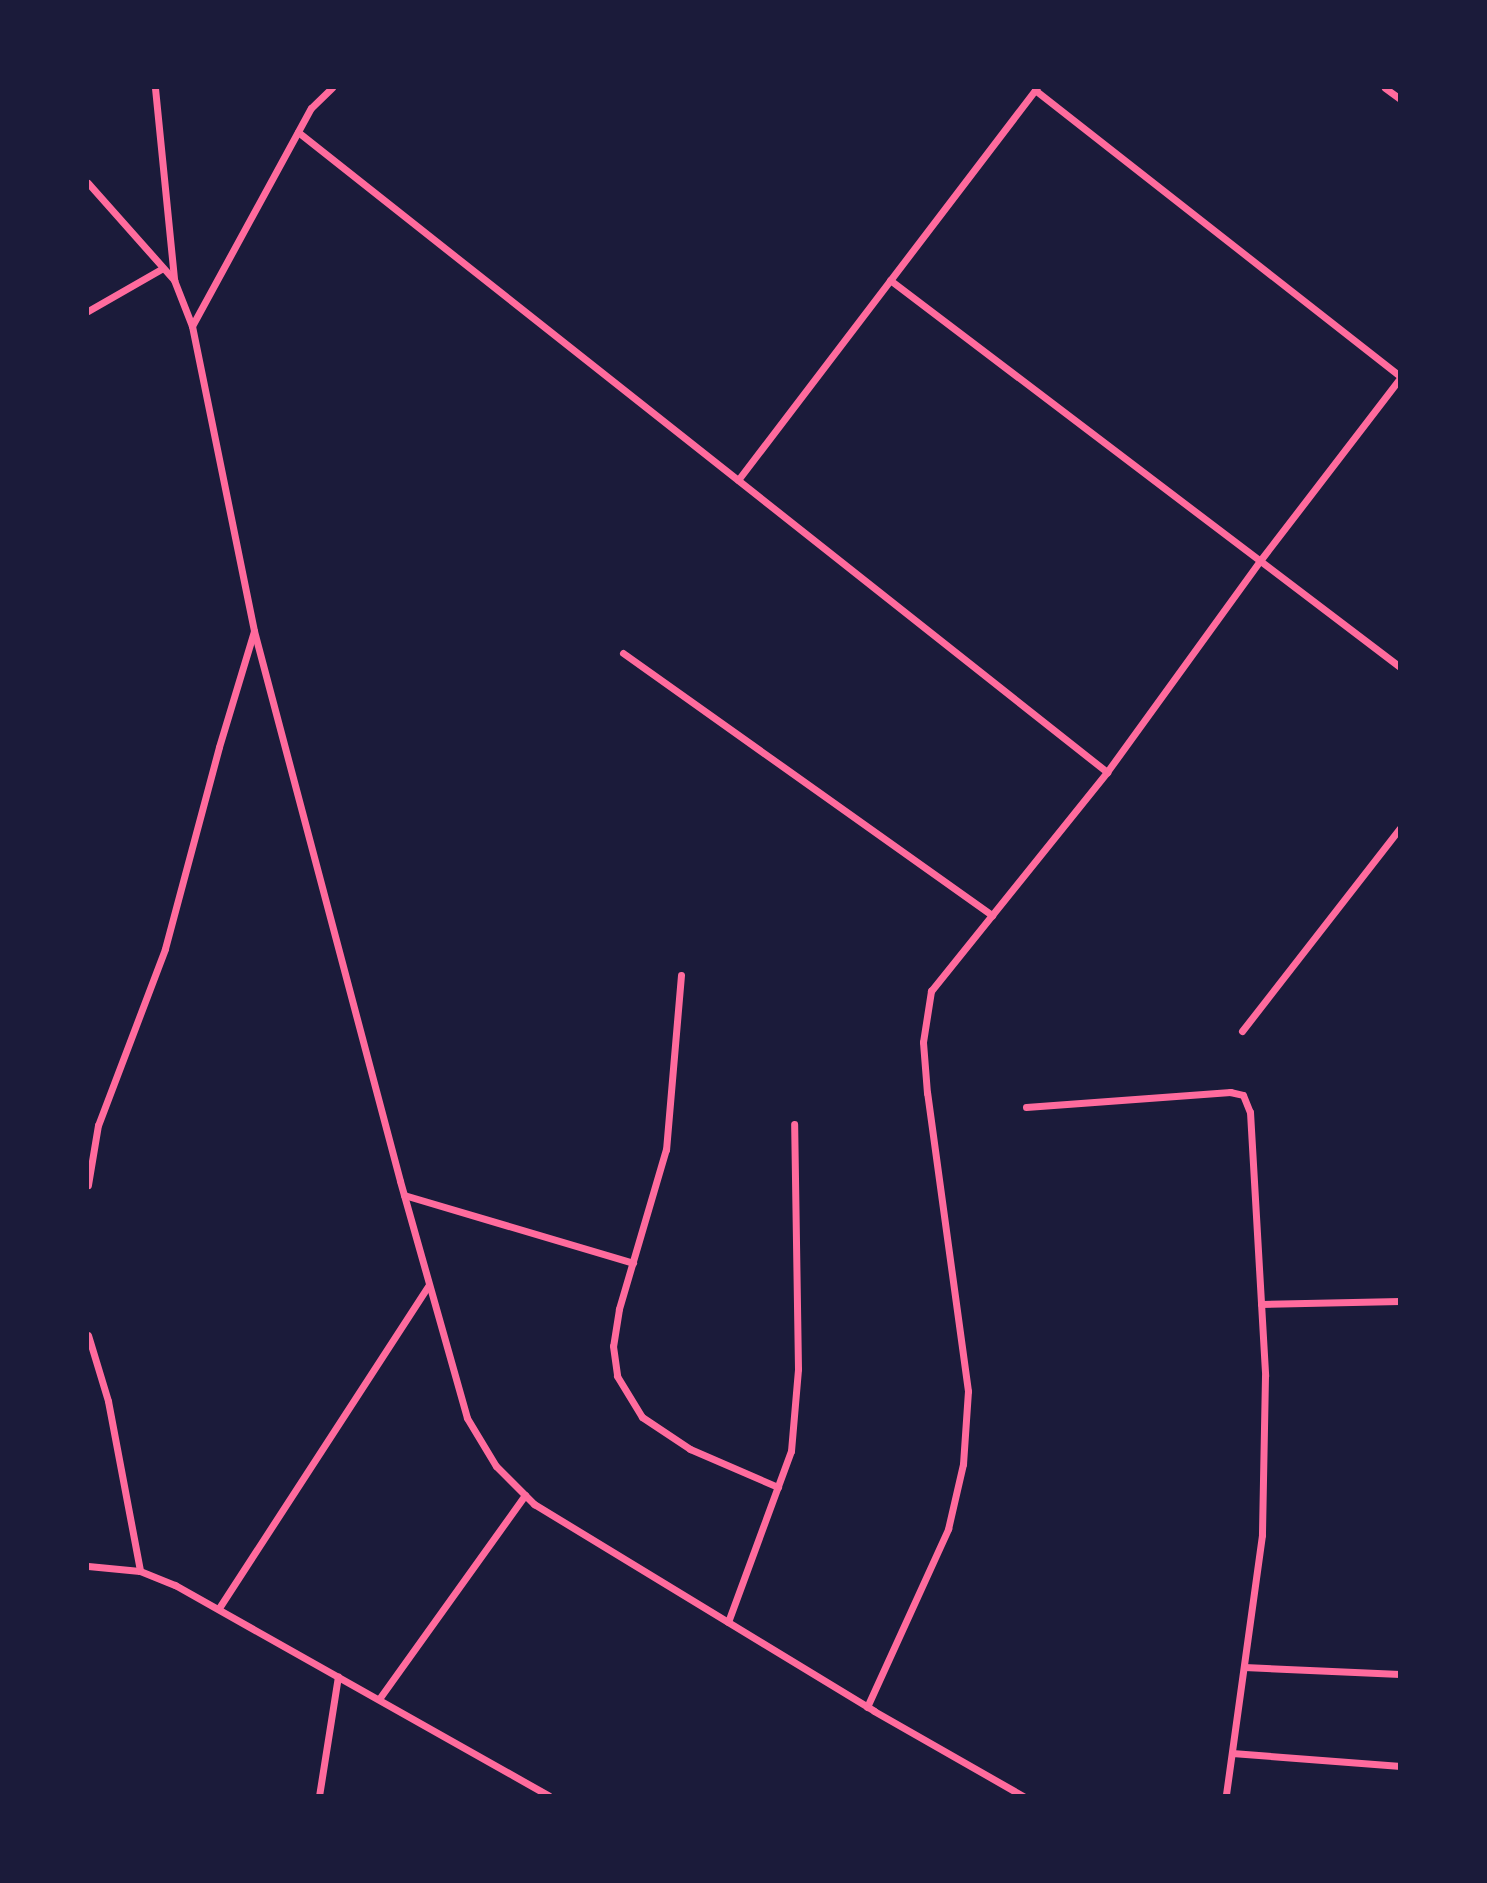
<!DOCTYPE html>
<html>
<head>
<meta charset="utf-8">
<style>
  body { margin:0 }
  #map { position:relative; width:1487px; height:1883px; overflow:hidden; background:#1b1b3a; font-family:Commissioner,sans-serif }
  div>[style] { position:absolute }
  .minor>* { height:7px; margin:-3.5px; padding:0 3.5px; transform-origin:3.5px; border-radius:3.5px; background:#ff6b9d }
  span { translate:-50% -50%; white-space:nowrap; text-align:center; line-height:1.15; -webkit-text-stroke:7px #1b1b3a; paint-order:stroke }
  .frame { position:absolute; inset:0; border:89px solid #1b1b3a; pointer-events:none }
</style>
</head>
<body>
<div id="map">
  <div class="minor">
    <i style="left:155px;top:88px;width:192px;rotate:84.3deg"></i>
    <i style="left:1385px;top:88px;width:19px;rotate:36deg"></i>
    <i style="left:1035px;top:90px;width:464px;rotate:38.1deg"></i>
    <i style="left:298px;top:132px;width:1032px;rotate:38.35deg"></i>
    <i style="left:88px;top:183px;width:130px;rotate:48.4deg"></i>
    <i style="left:174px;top:280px;width:49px;rotate:68.6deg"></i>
    <i style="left:192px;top:326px;width:311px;rotate:78.5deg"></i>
    <i style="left:254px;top:631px;width:121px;rotate:106.8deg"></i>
    <i style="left:219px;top:747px;width:209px;rotate:105deg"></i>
    <i style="left:165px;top:949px;width:188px;rotate:110.8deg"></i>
    <i style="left:98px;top:1125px;width:61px;rotate:99.5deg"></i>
    <i style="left:890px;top:280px;width:640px;rotate:37.19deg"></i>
    <i style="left:88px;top:311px;width:86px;rotate:-29.8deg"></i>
    <i style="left:192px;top:326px;width:248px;rotate:-61.4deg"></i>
    <i style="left:311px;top:108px;width:29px;rotate:-44deg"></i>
    <i style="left:738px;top:480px;width:493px;rotate:-52.7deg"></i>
    <i style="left:254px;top:631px;width:569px;rotate:75.13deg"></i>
    <i style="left:400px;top:1181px;width:246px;rotate:74.2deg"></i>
    <i style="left:467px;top:1418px;width:56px;rotate:58.9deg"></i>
    <i style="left:496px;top:1466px;width:54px;rotate:45deg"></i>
    <i style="left:534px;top:1504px;width:398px;rotate:31.3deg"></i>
    <i style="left:874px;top:1711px;width:172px;rotate:29.7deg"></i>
    <i style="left:623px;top:653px;width:453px;rotate:35.4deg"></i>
    <i style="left:681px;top:975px;width:175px;rotate:94.9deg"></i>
    <i style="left:666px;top:1149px;width:167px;rotate:106.4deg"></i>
    <i style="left:619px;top:1309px;width:37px;rotate:99deg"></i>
    <i style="left:613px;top:1346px;width:30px;rotate:82deg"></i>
    <i style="left:617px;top:1376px;width:48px;rotate:58.6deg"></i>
    <i style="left:642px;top:1417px;width:58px;rotate:33.7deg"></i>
    <i style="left:690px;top:1449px;width:96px;rotate:23.4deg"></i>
    <i style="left:1242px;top:1031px;width:257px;rotate:-52.1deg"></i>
    <i style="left:1026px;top:1107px;width:205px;rotate:-4.2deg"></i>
    <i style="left:1230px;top:1092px;width:13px;rotate:13deg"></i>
    <i style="left:1243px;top:1095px;width:18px;rotate:68deg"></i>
    <i style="left:1250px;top:1112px;width:264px;rotate:86.7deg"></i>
    <i style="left:1265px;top:1376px;width:159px;rotate:91.1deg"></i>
    <i style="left:1262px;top:1535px;width:263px;rotate:97.9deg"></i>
    <i style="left:404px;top:1195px;width:239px;rotate:16.5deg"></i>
    <i style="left:1261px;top:1304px;width:139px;rotate:-1.2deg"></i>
    <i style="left:88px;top:1335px;width:69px;rotate:73.1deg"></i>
    <i style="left:108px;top:1401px;width:173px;rotate:79.3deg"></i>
    <i style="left:88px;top:1566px;width:52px;rotate:5.5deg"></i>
    <i style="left:140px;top:1571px;width:38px;rotate:22deg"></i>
    <i style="left:175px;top:1585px;width:429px;rotate:29.4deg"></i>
    <i style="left:219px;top:1608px;width:385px;rotate:-57deg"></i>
    <i style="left:728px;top:1622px;width:182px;rotate:-69.8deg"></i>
    <i style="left:791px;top:1451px;width:82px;rotate:-85.1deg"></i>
    <i style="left:798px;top:1369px;width:245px;rotate:-90.9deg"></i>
    <i style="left:1244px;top:1667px;width:156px;rotate:2.6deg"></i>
    <i style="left:379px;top:1699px;width:251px;rotate:-54.4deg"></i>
    <i style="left:867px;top:1707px;width:196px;rotate:-65.5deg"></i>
    <i style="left:948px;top:1529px;width:67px;rotate:-77deg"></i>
    <i style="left:963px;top:1464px;width:73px;rotate:-86.1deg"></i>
    <i style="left:968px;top:1391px;width:301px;rotate:-97.8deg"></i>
    <i style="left:927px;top:1093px;width:51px;rotate:-94.5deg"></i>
    <i style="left:923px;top:1042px;width:52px;rotate:-81.1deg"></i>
    <i style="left:931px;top:991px;width:281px;rotate:-51.2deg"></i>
    <i style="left:1107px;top:772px;width:259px;rotate:-54.1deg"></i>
    <i style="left:1259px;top:562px;width:232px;rotate:-52.5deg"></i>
    <i style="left:1232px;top:1753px;width:169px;rotate:4.4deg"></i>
    <i style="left:319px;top:1796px;width:121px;rotate:-81deg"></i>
  </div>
  <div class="frame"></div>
</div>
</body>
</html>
